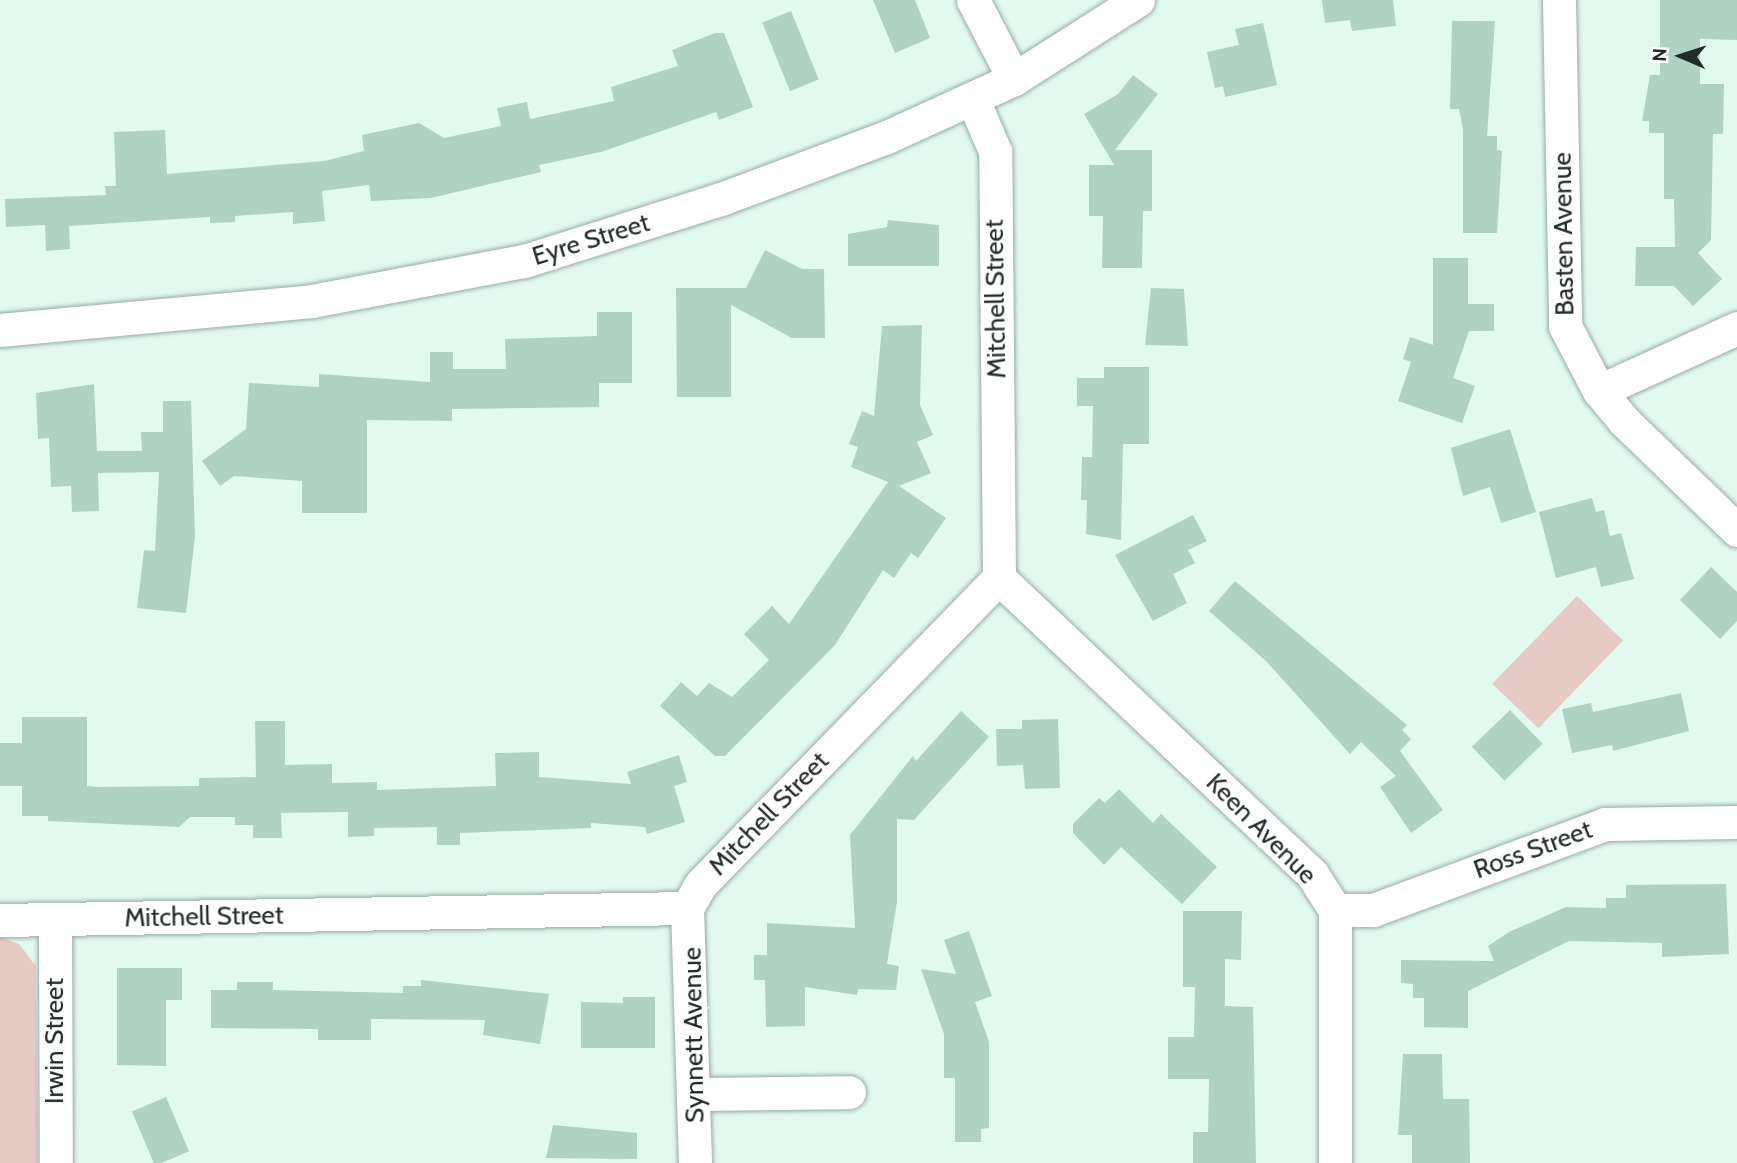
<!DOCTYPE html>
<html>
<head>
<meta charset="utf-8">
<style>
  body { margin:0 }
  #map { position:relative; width:1737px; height:1163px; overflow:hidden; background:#e2f9f0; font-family:Cabin,sans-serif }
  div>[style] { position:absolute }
  .green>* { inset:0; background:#e6cac5; transform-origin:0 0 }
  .building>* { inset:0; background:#afd2c5; transform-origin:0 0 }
  .roads { filter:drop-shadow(0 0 2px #96aca4) drop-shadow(0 0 2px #96aca4) }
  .street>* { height:33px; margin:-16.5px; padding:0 16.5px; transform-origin:16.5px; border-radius:16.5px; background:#fff }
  span { translate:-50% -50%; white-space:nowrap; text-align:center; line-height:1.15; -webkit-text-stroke:7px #fff; paint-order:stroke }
  .street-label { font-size:26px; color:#222b28 }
  .north { position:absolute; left:1646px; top:21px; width:70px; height:70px; -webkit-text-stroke:5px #fff; paint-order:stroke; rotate:273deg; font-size:19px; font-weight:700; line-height:28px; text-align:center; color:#222b28 }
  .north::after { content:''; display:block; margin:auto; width:24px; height:32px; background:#222b28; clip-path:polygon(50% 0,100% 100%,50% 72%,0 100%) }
</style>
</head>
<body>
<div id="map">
  <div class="green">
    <i style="left:1577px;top:596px;width:64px;height:122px;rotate:44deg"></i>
    <i style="clip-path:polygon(0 937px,19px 944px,36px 966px,38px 1163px,0 1163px)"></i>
  </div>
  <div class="building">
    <i style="clip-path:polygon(873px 0,915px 0,930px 38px,895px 53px)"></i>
    <i style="clip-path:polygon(1322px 0,1393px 0,1396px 26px,1352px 31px,1350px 20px,1325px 23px)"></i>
    <i style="clip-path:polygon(1660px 0,1737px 0,1737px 40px,1700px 39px,1700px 84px,1724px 84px,1723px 134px,1713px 134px,1711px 240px,1698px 253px,1722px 279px,1693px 306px,1674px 286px,1635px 286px,1636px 247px,1675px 247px,1674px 199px,1664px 199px,1664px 133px,1649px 133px,1649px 121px,1642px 121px,1650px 75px,1660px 75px)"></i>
    <i style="left:791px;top:11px;width:74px;height:31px;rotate:68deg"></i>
    <i style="clip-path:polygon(1452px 21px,1495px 21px,1487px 136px,1497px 136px,1497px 150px,1502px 151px,1497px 233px,1463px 233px,1463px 130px,1459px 109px,1450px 109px)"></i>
    <i style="clip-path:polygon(1263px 23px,1277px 85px,1225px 97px,1223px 86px,1215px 88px,1207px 52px,1239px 45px,1235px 29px)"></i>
    <i style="clip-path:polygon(715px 33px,724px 33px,753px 107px,719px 120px,716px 112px,601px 152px,539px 165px,541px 172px,431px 198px,371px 201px,369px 185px,322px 191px,325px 221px,293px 224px,293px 212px,235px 216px,235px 222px,210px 223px,210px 217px,69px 226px,70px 249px,46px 251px,45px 225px,6px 227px,5px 199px,106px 195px,105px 186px,116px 186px,114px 132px,165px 130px,167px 174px,325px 161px,364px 151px,362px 135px,419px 123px,444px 138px,501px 126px,497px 108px,527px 102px,530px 119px,614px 101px,611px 87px,678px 66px,672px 50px)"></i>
    <i style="clip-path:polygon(1133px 75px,1158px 94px,1115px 150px,1152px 150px,1152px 211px,1143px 211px,1142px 268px,1102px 268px,1103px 216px,1089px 216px,1089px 165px,1114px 165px,1084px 114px,1118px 94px)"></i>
    <i style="clip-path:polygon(888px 220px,939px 225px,939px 266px,848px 266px,848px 234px,887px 227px)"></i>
    <i style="clip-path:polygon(765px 250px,802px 269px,824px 269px,825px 338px,792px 338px,731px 305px,731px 397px,677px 397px,676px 288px,746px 288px)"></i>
    <i style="clip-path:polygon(1433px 258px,1468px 258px,1468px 304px,1494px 304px,1494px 331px,1469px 331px,1453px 378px,1475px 386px,1462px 423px,1398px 401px,1411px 362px,1403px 359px,1410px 337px,1433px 345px)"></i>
    <i style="clip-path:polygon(1151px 288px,1184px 289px,1188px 346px,1145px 345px)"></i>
    <i style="clip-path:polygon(597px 312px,632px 312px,632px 383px,599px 383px,599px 407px,452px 409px,452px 421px,367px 420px,367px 513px,302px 513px,302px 481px,234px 476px,220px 486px,202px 461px,246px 429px,249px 383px,319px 387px,319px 374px,430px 382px,430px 352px,453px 352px,453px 369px,506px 369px,505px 339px,597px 336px)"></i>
    <i style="clip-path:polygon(922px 325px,920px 405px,933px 435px,917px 442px,931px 473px,899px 486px,946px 518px,918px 558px,911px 553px,894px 578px,883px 570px,835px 645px,725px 756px,715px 756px,660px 706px,681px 682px,697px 696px,709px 683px,732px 697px,769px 660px,744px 634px,772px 606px,789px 624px,888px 482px,851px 467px,858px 447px,849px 444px,862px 411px,874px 416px,882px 326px)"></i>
    <i style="clip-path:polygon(1104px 367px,1149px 367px,1149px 444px,1123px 444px,1121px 540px,1086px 534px,1087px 500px,1081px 500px,1082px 457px,1092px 457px,1093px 406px,1077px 406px,1077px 378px,1104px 378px)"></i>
    <i style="clip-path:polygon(94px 384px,97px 451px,142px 451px,141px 432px,163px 432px,163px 401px,191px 401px,195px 537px,186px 613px,137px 608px,144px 550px,155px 551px,159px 472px,98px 473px,99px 511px,72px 512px,71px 486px,51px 487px,49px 438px,38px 439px,36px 393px)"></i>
    <i style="clip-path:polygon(1510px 429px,1536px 512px,1501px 523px,1490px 487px,1463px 496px,1451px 448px)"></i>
    <i style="clip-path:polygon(1592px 498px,1596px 512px,1604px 510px,1610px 536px,1621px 533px,1634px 579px,1601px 587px,1596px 567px,1556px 578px,1539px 512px)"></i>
    <i style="clip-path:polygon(1193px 515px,1207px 541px,1188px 550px,1195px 563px,1173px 574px,1187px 603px,1153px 621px,1115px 555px)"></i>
    <i style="clip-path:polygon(1711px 567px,1737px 592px,1737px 621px,1720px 639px,1680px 600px)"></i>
    <i style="clip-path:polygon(1235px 581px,1407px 725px,1402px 730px,1411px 739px,1400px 751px,1443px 810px,1411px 833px,1380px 787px,1396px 776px,1361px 742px,1350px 754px,1266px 661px,1209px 611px)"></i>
    <i style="clip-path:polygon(1681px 693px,1689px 731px,1613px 751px,1612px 745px,1572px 753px,1562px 709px,1591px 703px,1593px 712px)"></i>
    <i style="left:1510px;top:710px;width:47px;height:53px;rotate:46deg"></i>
    <i style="clip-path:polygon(961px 711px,989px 737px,914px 820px,897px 819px,897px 902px,887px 964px,899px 966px,896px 990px,858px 989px,857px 995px,805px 987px,805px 1026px,766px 1027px,765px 980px,754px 980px,754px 955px,767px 955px,767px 923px,855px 928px,850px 835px,913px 756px,916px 761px)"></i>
    <i style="clip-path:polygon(22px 717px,87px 717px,87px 786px,97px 787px,199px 786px,199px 778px,256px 777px,255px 721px,285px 721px,285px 765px,332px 764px,332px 783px,377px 782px,377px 790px,496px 786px,495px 753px,539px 752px,539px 777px,631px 784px,627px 772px,679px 755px,687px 782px,674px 786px,685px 822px,647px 834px,645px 827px,591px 823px,591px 828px,460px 833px,460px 845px,437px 845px,437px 827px,374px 828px,374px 836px,348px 837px,348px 812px,281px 813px,282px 838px,253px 838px,253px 825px,235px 825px,235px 817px,190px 817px,179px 827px,48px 821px,48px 816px,22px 816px,22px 786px,0 786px,0 743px,22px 743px)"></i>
    <i style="clip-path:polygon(1058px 719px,1060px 788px,1025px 789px,1023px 765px,997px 766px,996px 729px,1022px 729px,1022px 720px)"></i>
    <i style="clip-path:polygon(1119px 789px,1153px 823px,1161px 814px,1217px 867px,1182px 904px,1121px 847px,1104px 865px,1073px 833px,1073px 824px,1099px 798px,1105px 803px)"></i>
    <i style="clip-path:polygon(1726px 884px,1729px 954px,1662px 957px,1662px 943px,1569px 941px,1468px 991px,1468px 1028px,1424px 1027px,1424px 998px,1413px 998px,1413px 984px,1401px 983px,1401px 960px,1494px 961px,1488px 946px,1509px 932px,1566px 907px,1606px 908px,1606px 898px,1626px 898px,1626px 885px)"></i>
    <i style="clip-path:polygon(1183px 911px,1242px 911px,1241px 960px,1225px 959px,1225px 1006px,1253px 1007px,1256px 1163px,1193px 1163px,1193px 1132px,1208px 1132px,1209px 1079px,1168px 1079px,1168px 1037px,1194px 1037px,1195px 987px,1183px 987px)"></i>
    <i style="clip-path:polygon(969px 931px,992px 996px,975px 1002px,989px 1042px,989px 1128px,981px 1129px,981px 1142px,955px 1142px,955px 1078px,944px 1078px,944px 1034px,921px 969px,956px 974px,944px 940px)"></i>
    <i style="clip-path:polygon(117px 968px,182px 968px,182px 1000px,166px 1000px,166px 1066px,117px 1065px)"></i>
    <i style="clip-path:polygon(421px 980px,549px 994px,540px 1044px,483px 1035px,485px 1020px,371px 1019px,371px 1040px,318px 1040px,318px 1029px,211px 1028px,211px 990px,237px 990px,237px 982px,273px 982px,273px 990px,403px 993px,403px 986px,421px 986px)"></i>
    <i style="clip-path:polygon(623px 997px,655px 997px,655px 1048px,581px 1048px,581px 1002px,623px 1003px)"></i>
    <i style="clip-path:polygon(1403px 1054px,1442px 1054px,1443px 1099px,1469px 1099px,1470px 1163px,1412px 1163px,1412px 1135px,1398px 1135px)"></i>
    <i style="left:166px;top:1097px;width:59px;height:37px;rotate:67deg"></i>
    <i style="clip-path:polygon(553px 1125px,637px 1133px,637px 1159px,546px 1158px)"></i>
  </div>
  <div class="roads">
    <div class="street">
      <i style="left:973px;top:0;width:89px;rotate:62.6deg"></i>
      <i style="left:1559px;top:0;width:326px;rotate:88.9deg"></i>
      <i style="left:1565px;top:326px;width:73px;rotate:62.4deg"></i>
      <i style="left:1599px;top:391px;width:39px;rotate:50deg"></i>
      <i style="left:1624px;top:421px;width:157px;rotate:44deg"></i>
      <i style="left:0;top:330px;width:313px;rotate:-5.3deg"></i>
      <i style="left:312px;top:301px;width:216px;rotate:-10.7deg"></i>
      <i style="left:524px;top:261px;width:207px;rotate:-17.5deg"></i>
      <i style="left:721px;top:199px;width:177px;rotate:-20.5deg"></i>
      <i style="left:887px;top:137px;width:140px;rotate:-24.5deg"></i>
      <i style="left:1014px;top:79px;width:147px;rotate:-32.5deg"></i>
      <i style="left:1599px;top:391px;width:152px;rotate:-24.5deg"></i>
      <i style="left:999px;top:578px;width:431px;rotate:43.4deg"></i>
      <i style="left:1312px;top:874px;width:43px;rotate:57.4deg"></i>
      <i style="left:1335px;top:910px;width:253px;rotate:90deg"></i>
      <i style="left:687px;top:908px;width:255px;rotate:88.2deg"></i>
      <i style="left:1335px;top:910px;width:38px"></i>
      <i style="left:1373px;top:910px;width:247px;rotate:-20.3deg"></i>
      <i style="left:1605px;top:824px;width:132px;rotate:-0.9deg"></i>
      <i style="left:55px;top:919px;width:244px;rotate:89.8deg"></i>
      <i style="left:0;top:920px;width:687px;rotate:-1deg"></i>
      <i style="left:687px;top:908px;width:28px;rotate:-60deg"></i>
      <i style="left:701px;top:884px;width:427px;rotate:-45.8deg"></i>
      <i style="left:999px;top:578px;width:427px;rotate:-90.5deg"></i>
      <i style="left:995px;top:151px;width:56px;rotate:-113.3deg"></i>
      <i style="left:695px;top:1094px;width:154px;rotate:-0.7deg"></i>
    </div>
  </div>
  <div class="street-label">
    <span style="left:1564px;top:234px;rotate:-91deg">Basten Avenue</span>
    <span style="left:591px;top:240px;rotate:-17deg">Eyre Street</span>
    <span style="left:996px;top:299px;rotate:-91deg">Mitchell Street</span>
    <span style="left:769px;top:814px;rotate:-46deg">Mitchell Street</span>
    <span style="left:1261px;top:829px;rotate:45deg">Keen Avenue</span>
    <span style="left:1533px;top:850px;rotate:-20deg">Ross Street</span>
    <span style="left:204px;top:917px;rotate:-1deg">Mitchell Street</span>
    <span style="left:694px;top:1035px;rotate:-91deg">Synnett Avenue</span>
    <span style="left:55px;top:1041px;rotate:-90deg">Irwin Street</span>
  </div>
  <div class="north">N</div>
</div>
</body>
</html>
